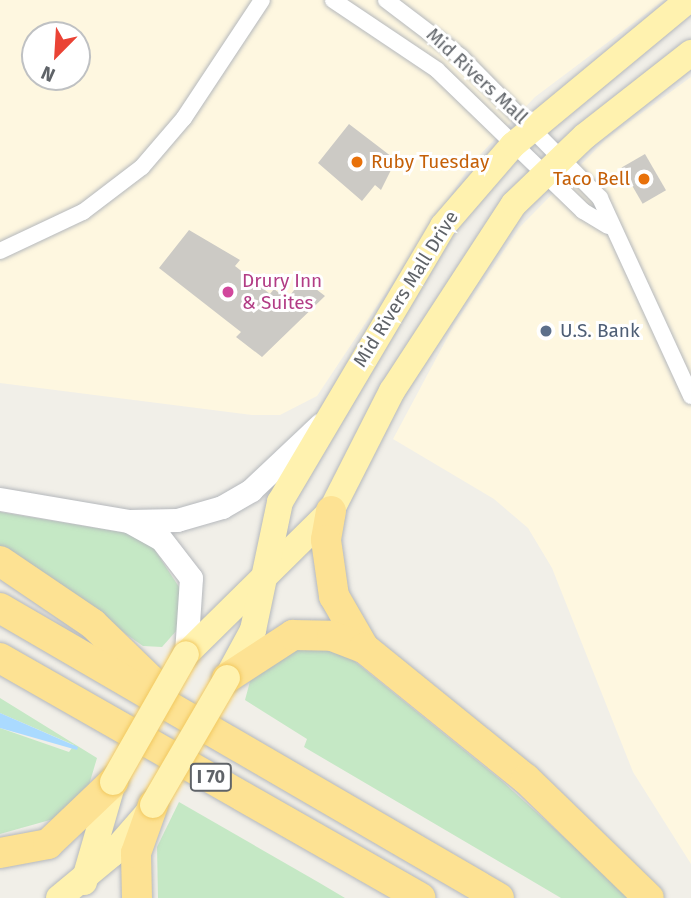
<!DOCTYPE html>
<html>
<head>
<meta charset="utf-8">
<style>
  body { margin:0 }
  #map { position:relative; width:691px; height:898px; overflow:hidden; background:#f1efe8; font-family:"Fira Sans",sans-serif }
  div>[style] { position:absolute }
  .commercial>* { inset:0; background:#fef7e0 }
  .green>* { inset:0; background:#c5e8c5 }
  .water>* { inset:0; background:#aadaff }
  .building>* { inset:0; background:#cccac5; transform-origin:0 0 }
  .roads { filter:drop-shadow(0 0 2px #b5b8bc) drop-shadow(0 0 2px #b5b8bc) }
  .minor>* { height:16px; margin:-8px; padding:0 8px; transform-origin:8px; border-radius:8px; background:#fff }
  .secondary>* { height:23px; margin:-11.5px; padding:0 11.5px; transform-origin:11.5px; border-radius:11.5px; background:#fff }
  .primary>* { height:26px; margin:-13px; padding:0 13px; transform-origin:13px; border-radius:13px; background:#fff2af }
  .motorway>* { height:30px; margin:-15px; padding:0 15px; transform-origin:15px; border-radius:15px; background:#fde293 }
  .bridges { filter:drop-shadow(0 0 2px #f2c960) drop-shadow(0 0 2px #f2c960) }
  .primary-bridge>* { height:26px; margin:-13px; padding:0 13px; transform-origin:13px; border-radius:13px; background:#fff2af }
  .dots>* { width:19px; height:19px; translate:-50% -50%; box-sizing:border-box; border:4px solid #fff; border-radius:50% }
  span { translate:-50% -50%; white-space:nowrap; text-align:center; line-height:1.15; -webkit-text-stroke:6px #fff; paint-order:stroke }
  .shield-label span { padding:2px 5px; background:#fff; border:2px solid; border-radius:5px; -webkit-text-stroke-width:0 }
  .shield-label { font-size:18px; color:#5f6368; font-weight:700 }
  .street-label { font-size:19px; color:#5f6368 }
  .food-label { font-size:19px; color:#c56008 }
  .left { translate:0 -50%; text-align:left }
  .right { translate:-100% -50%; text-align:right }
  .hotel-label { font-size:19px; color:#b23c85 }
  .service-label { font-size:19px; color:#4e5e75 }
  .north { position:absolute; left:21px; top:21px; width:70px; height:70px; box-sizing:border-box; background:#fff; border:2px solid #bfc1c3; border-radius:50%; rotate:204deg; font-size:19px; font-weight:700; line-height:28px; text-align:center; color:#5f6368 }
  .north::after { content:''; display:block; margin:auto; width:24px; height:32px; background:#ea4335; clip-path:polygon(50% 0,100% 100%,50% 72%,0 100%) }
</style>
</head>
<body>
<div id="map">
  <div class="commercial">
    <i style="clip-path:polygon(evenodd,0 0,664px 0,535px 97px,472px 163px,317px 396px,280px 415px,252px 415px,0 383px,0 0,35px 35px,77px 35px,77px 77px,35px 77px,35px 35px)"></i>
    <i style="clip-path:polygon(691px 77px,691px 864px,633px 772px,552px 568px,528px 528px,494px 499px,393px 439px,454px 325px,519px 228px,606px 139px)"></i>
  </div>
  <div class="green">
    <i style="clip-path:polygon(0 512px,132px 534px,151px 544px,181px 590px,177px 630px,162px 647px,143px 646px,0 546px)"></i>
    <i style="clip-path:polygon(322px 648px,348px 656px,502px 781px,631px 898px,561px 898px,304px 747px,307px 739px,245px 700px,252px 674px,286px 650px)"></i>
    <i style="clip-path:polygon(0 698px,97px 758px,89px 785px,57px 818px,0 834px,0 728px,69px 752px,74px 745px,0 713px)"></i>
    <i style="clip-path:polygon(179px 802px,318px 882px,345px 898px,158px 898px,157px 847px)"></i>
  </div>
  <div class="water">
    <i style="clip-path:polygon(0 713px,78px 747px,77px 750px,0 728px)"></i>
  </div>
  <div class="building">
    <i style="clip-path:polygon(349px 124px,396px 160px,381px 190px,375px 185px,362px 201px,318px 163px)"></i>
    <i style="left:645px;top:154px;width:42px;height:27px;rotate:60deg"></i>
    <i style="clip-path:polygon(189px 230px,240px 260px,235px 266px,270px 294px,274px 289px,287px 299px,303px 279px,325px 296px,262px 357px,236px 337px,241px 332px,159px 268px)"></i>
  </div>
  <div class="roads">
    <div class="minor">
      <i style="left:333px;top:0;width:125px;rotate:33.9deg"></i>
      <i style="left:437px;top:70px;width:203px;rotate:44deg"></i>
      <i style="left:583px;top:211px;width:29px;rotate:31deg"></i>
      <i style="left:386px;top:0;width:94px;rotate:37.2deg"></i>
      <i style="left:461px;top:57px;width:198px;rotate:45.4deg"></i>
      <i style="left:600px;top:198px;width:218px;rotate:65.3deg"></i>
      <i style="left:0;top:251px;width:92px;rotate:-25.2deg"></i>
      <i style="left:83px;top:212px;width:74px;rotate:-37.3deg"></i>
      <i style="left:142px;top:167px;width:65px;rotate:-49.4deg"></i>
      <i style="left:184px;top:118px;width:141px;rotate:-56.5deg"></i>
    </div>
    <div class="secondary">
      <i style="left:0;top:499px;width:131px;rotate:9.7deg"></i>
      <i style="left:129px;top:521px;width:48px;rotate:-1.2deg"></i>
      <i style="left:177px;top:520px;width:47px;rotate:-16.1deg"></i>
      <i style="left:222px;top:507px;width:34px;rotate:-30deg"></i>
      <i style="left:251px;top:490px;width:95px;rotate:-43.3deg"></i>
      <i style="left:130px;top:522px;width:35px;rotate:29deg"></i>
      <i style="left:161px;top:539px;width:49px;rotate:52.4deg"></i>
      <i style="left:191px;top:578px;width:76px;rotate:93.8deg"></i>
    </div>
    <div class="primary">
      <i style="left:186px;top:654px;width:204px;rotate:-44.6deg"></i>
      <i style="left:331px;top:511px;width:135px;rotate:-63.1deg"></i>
      <i style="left:392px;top:391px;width:223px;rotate:-56.9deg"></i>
      <i style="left:514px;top:204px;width:98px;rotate:-43.8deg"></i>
      <i style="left:585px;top:136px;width:135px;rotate:-38.1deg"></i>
      <i style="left:227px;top:678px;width:55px;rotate:-61.6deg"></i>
      <i style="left:253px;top:630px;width:131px;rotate:-78.1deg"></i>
      <i style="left:280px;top:502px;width:321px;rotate:-59.4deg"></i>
      <i style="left:443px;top:226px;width:107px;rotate:-49.2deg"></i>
      <i style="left:513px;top:145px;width:227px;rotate:-39.6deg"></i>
      <i style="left:84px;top:882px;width:104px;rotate:-73.8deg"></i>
      <i style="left:59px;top:898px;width:69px;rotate:-39.7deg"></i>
      <i style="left:112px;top:854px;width:52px;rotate:-48.9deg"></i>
    </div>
    <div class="motorway">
      <i style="left:331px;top:511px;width:29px;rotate:100deg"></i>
      <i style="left:326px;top:540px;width:57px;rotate:81.9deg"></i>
      <i style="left:334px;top:596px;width:60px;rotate:60deg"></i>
      <i style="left:0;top:561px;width:112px;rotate:34.1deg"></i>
      <i style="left:93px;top:624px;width:92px;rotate:44.1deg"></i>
      <i style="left:0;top:608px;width:577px;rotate:30.16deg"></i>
      <i style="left:0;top:658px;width:484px;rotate:29.7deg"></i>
      <i style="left:227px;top:678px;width:79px;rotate:-33.1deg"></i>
      <i style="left:293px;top:635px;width:39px;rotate:1deg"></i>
      <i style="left:332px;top:636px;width:34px;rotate:21deg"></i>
      <i style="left:364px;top:648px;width:208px;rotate:39deg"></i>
      <i style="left:526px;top:779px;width:171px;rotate:44.1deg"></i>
      <i style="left:0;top:853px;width:49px;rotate:-10.6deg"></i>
      <i style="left:48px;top:844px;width:90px;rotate:-43.6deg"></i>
      <i style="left:137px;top:898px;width:45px;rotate:-91.3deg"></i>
      <i style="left:136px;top:853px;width:51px;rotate:-70.5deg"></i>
    </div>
  </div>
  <div class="bridges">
    <div class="primary-bridge">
      <i style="left:113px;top:782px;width:147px;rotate:-60.3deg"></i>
      <i style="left:153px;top:805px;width:147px;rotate:-59.8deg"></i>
    </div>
  </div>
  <div class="dots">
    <i style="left:357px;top:162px;background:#e8710a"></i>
    <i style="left:644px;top:179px;background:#e8710a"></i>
    <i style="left:228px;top:292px;background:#d1479c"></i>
    <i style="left:546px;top:331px;background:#5c6f8a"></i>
  </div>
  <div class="shield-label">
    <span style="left:211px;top:777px">I 70</span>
  </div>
  <div class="street-label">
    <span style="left:477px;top:76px;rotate:43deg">Mid Rivers Mall</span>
    <span style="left:406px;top:289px;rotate:-58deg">Mid Rivers Mall Drive</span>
  </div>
  <div class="food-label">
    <span class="left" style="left:371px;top:162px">Ruby Tuesday</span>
    <span class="right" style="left:630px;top:179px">Taco Bell</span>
  </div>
  <div class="hotel-label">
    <span class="left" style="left:242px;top:292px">Drury Inn<br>&amp; Suites</span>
  </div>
  <div class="service-label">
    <span class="left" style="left:560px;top:331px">U.S. Bank</span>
  </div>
  <div class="north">N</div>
</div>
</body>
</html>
